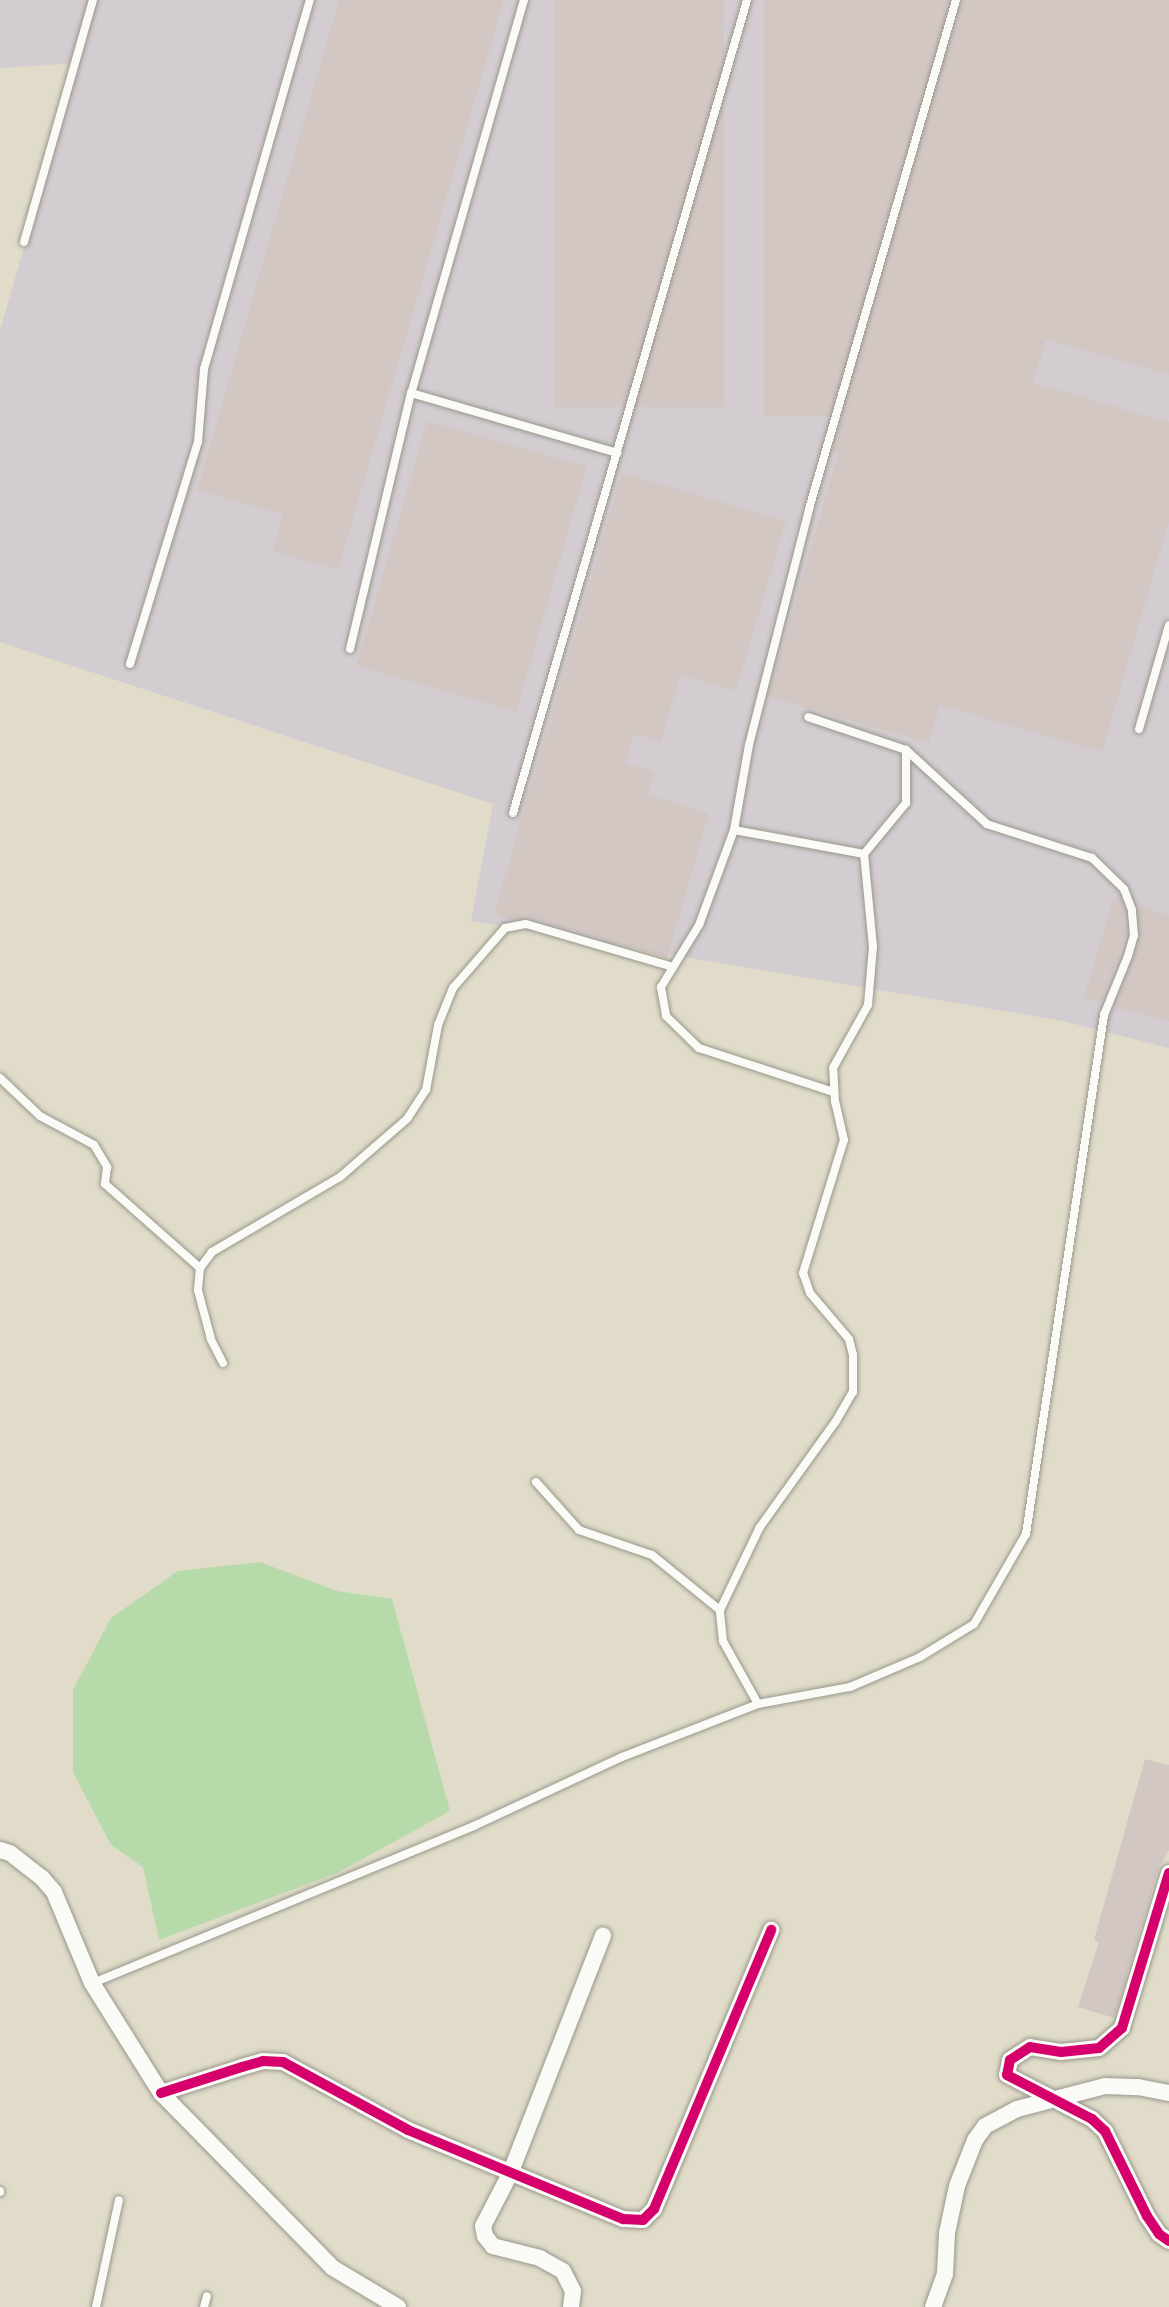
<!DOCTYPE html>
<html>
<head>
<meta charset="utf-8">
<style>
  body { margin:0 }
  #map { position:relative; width:1169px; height:2307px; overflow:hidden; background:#e0dcc9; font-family:Dekko,sans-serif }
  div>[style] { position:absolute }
  .industrial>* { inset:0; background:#d3ccd1 }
  .green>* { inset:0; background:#b7daaa }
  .building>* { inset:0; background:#d3c7c4; transform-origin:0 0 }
  .roads { filter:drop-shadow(0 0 2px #99978c) drop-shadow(0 0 2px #99978c) }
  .service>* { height:8px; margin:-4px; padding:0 4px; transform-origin:4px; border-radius:4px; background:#fafaf7 }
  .minor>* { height:16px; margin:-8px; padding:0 8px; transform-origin:8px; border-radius:8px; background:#fafaf7 }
  .cycleway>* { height:10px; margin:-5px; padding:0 5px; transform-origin:5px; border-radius:5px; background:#d6006c }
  span { translate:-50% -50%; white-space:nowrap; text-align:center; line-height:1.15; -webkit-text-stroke:6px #f7f3e8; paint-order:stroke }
</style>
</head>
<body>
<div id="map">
  <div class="industrial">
    <i style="clip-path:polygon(0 0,1169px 0,1169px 1048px,1063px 1021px,471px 921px,493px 804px,0 642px,0 331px,77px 63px,0 68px)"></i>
  </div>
  <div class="green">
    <i style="clip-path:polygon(260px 1562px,337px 1591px,392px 1599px,450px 1811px,337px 1873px,159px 1940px,143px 1867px,111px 1845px,73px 1772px,73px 1690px,111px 1618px,178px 1571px)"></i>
  </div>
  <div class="building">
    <i style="clip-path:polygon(339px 0,504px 0,338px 570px,272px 551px,283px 515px,197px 490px)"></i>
    <i style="left:555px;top:0;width:169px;height:407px"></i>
    <i style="left:764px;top:0;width:185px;height:416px"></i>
    <i style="clip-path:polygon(963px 0,1169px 0,1169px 375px,1046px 339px,1033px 383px,1169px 422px,1169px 521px,1102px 752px,940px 705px,929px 743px,768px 697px,838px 454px,833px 452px)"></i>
    <i style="left:427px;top:421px;width:166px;height:255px;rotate:16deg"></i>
    <i style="clip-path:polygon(622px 473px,786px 521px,736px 691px,680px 675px,661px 741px,634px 734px,625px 763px,655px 772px,648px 795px,709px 813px,667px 958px,528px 917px,511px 920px,494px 914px)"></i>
    <i style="clip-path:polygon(1113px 899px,1121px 901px,1127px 934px,1101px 1003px,1084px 998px)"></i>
    <i style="clip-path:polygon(1138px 906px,1169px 915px,1169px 1022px,1115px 1007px,1141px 937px)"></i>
    <i style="clip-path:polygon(1145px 1759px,1169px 1765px,1169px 1850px,1158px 1870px,1114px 2018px,1078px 2007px,1099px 1942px,1094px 1940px)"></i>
  </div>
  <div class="roads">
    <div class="service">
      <i style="left:524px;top:0;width:409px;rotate:106deg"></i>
      <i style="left:411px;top:393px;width:215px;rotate:16.2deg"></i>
      <i style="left:24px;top:242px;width:252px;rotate:-74.1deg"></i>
      <i style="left:350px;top:649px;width:263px;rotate:-76.6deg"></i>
      <i style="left:130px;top:664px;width:232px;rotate:-73deg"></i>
      <i style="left:198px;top:442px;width:73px;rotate:-85.3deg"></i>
      <i style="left:204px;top:369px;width:384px;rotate:-74deg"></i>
      <i style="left:1139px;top:729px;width:108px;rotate:-73.9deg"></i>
      <i style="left:513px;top:813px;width:846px;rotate:-73.94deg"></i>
      <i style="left:734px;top:830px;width:101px;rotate:110.2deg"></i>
      <i style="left:699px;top:925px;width:73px;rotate:121.5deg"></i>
      <i style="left:661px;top:987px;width:29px;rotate:80deg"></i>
      <i style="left:666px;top:1016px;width:46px;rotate:44.1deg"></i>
      <i style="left:699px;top:1048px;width:142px;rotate:18.1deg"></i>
      <i style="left:864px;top:854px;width:132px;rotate:-169.5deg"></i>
      <i style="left:734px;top:830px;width:86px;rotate:-80deg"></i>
      <i style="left:749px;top:745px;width:244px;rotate:-75.7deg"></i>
      <i style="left:809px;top:509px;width:530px;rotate:-73.89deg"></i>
      <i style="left:0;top:1078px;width:55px;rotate:43.5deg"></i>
      <i style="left:40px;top:1116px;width:61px;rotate:28.2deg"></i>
      <i style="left:94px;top:1145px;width:26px;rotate:59deg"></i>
      <i style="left:107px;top:1167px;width:17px;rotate:97deg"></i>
      <i style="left:105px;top:1184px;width:127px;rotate:41.5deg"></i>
      <i style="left:223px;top:1363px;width:27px;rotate:-117deg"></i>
      <i style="left:211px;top:1339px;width:51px;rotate:-104.9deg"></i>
      <i style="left:198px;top:1290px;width:22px;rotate:-85deg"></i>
      <i style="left:200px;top:1268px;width:20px;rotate:-53deg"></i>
      <i style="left:212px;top:1252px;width:148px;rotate:-30.4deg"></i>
      <i style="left:340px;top:1177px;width:89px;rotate:-40.9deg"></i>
      <i style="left:407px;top:1119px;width:35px;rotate:-57deg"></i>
      <i style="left:426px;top:1090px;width:66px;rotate:-79.5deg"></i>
      <i style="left:438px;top:1025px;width:40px;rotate:-68deg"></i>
      <i style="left:453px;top:988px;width:79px;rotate:-49.1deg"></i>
      <i style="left:505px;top:928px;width:21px;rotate:-11deg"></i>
      <i style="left:526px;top:924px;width:153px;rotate:16.3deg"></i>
      <i style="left:536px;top:1482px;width:64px;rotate:48.1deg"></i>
      <i style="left:579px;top:1530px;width:77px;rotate:18.9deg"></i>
      <i style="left:652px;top:1555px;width:87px;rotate:39deg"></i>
      <i style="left:758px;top:1704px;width:72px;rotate:-119.1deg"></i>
      <i style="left:723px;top:1641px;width:31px;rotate:-96deg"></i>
      <i style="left:720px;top:1610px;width:92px;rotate:-64.3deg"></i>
      <i style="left:760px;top:1527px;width:130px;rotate:-54.4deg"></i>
      <i style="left:836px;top:1421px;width:34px;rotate:-60deg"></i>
      <i style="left:853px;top:1392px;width:37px;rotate:-90deg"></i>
      <i style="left:853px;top:1355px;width:16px;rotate:-104deg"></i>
      <i style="left:849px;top:1339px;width:60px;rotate:-130.3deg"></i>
      <i style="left:810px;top:1293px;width:21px;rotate:-109deg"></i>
      <i style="left:803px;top:1273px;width:139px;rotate:-72.9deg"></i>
      <i style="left:844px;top:1140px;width:39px;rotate:-103deg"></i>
      <i style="left:835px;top:1102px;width:34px;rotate:-93deg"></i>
      <i style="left:833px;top:1068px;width:72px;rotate:-60.9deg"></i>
      <i style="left:868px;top:1005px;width:58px;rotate:-85.1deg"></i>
      <i style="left:873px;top:947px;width:93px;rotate:-95.5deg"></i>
      <i style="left:864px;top:854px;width:66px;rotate:-50.5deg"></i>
      <i style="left:906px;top:803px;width:53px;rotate:-90deg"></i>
      <i style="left:93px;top:1983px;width:412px;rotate:-22.4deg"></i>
      <i style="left:474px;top:1826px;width:163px;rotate:-25deg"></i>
      <i style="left:622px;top:1757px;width:146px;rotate:-21.3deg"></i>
      <i style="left:758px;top:1704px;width:94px;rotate:-10.5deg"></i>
      <i style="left:850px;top:1687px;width:76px;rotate:-23.2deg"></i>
      <i style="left:920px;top:1657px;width:63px;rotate:-31.4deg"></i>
      <i style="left:974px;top:1624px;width:104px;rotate:-60deg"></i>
      <i style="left:1026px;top:1534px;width:525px;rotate:-81.45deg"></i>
      <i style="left:1104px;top:1015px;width:64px;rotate:-67.9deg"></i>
      <i style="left:1128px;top:956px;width:22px;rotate:-74deg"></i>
      <i style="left:1134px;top:935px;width:25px;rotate:-95deg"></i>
      <i style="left:1132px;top:910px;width:22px;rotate:-111deg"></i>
      <i style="left:1124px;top:889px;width:45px;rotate:-135.9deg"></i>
      <i style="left:1092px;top:858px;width:110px;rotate:-162.1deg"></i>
      <i style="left:987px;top:824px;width:110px;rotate:-137.6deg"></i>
      <i style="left:906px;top:750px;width:103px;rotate:-161.4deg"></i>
      <i style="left:0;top:2192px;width:1px;rotate:-90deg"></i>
      <i style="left:96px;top:2307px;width:109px;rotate:-77.9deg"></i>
      <i style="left:204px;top:2307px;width:11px;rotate:-75deg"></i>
    </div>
    <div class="minor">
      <i style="left:0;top:1850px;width:10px;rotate:17deg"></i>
      <i style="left:10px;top:1853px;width:41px;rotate:38deg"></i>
      <i style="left:42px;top:1878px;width:18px;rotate:49deg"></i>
      <i style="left:54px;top:1892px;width:99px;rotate:67.3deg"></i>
      <i style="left:92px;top:1983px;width:130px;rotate:57.9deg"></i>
      <i style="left:161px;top:2093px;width:245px;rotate:45.5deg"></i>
      <i style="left:333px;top:2268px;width:76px;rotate:31deg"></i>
      <i style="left:1169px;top:1873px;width:162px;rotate:106.9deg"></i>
      <i style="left:1122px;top:2028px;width:30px;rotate:139deg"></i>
      <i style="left:1099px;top:2048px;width:38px;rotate:174deg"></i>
      <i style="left:1061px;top:2052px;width:31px;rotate:-171deg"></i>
      <i style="left:1030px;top:2047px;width:24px;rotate:147deg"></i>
      <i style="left:1010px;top:2060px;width:15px;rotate:101deg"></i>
      <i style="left:1007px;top:2075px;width:96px;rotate:27.4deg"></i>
      <i style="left:1092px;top:2119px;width:18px;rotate:43deg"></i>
      <i style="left:1105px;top:2131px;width:95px;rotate:63.7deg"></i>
      <i style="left:1147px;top:2216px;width:22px;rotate:56deg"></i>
      <i style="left:1159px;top:2234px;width:12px;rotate:35deg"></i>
      <i style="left:161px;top:2093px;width:85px;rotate:-17.8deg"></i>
      <i style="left:242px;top:2067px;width:22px;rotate:-16deg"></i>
      <i style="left:263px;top:2061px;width:20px;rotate:3deg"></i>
      <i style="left:283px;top:2062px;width:142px;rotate:28.5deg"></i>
      <i style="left:408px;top:2130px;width:233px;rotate:22.5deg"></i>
      <i style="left:623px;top:2219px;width:20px;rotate:3deg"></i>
      <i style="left:643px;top:2220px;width:16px;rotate:-45deg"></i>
      <i style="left:654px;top:2209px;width:303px;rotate:-67.2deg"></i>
      <i style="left:571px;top:2307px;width:16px;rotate:-83deg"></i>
      <i style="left:573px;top:2291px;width:22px;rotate:-117deg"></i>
      <i style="left:563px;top:2271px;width:26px;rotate:-151deg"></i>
      <i style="left:540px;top:2258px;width:49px;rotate:-165.7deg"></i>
      <i style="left:493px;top:2246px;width:13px;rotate:-129deg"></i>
      <i style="left:485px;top:2236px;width:10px;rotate:-101deg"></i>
      <i style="left:483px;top:2226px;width:59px;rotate:-62.6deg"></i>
      <i style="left:510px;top:2174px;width:256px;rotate:-68.7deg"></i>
      <i style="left:933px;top:2307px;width:35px;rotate:-70deg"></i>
      <i style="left:945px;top:2274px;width:41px;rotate:-87.2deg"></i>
      <i style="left:947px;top:2233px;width:48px;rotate:-78deg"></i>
      <i style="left:957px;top:2186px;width:49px;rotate:-68.6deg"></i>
      <i style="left:975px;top:2140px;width:17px;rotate:-54deg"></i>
      <i style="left:985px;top:2126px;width:36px;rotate:-28deg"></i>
      <i style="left:1017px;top:2109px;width:91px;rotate:-14.6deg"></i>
      <i style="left:1105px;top:2086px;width:33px;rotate:2deg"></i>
      <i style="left:1138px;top:2087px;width:32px;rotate:11deg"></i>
    </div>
  </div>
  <div class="cycleway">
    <i style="left:1169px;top:1873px;width:162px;rotate:106.9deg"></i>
    <i style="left:1122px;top:2028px;width:30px;rotate:139deg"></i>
    <i style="left:1099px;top:2048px;width:38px;rotate:174deg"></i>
    <i style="left:1061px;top:2052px;width:31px;rotate:-171deg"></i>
    <i style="left:1030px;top:2047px;width:24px;rotate:147deg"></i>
    <i style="left:1010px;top:2060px;width:15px;rotate:101deg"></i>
    <i style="left:1007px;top:2075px;width:96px;rotate:27.4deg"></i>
    <i style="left:1092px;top:2119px;width:18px;rotate:43deg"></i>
    <i style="left:1105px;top:2131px;width:95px;rotate:63.7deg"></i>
    <i style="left:1147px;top:2216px;width:22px;rotate:56deg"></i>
    <i style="left:1159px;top:2234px;width:12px;rotate:35deg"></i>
    <i style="left:161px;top:2093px;width:85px;rotate:-17.8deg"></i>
    <i style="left:242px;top:2067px;width:22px;rotate:-16deg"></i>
    <i style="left:263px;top:2061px;width:20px;rotate:3deg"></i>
    <i style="left:283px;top:2062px;width:142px;rotate:28.5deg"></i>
    <i style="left:408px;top:2130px;width:233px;rotate:22.5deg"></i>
    <i style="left:623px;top:2219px;width:20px;rotate:3deg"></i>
    <i style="left:643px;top:2220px;width:16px;rotate:-45deg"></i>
    <i style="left:654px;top:2209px;width:303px;rotate:-67.2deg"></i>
  </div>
</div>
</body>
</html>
